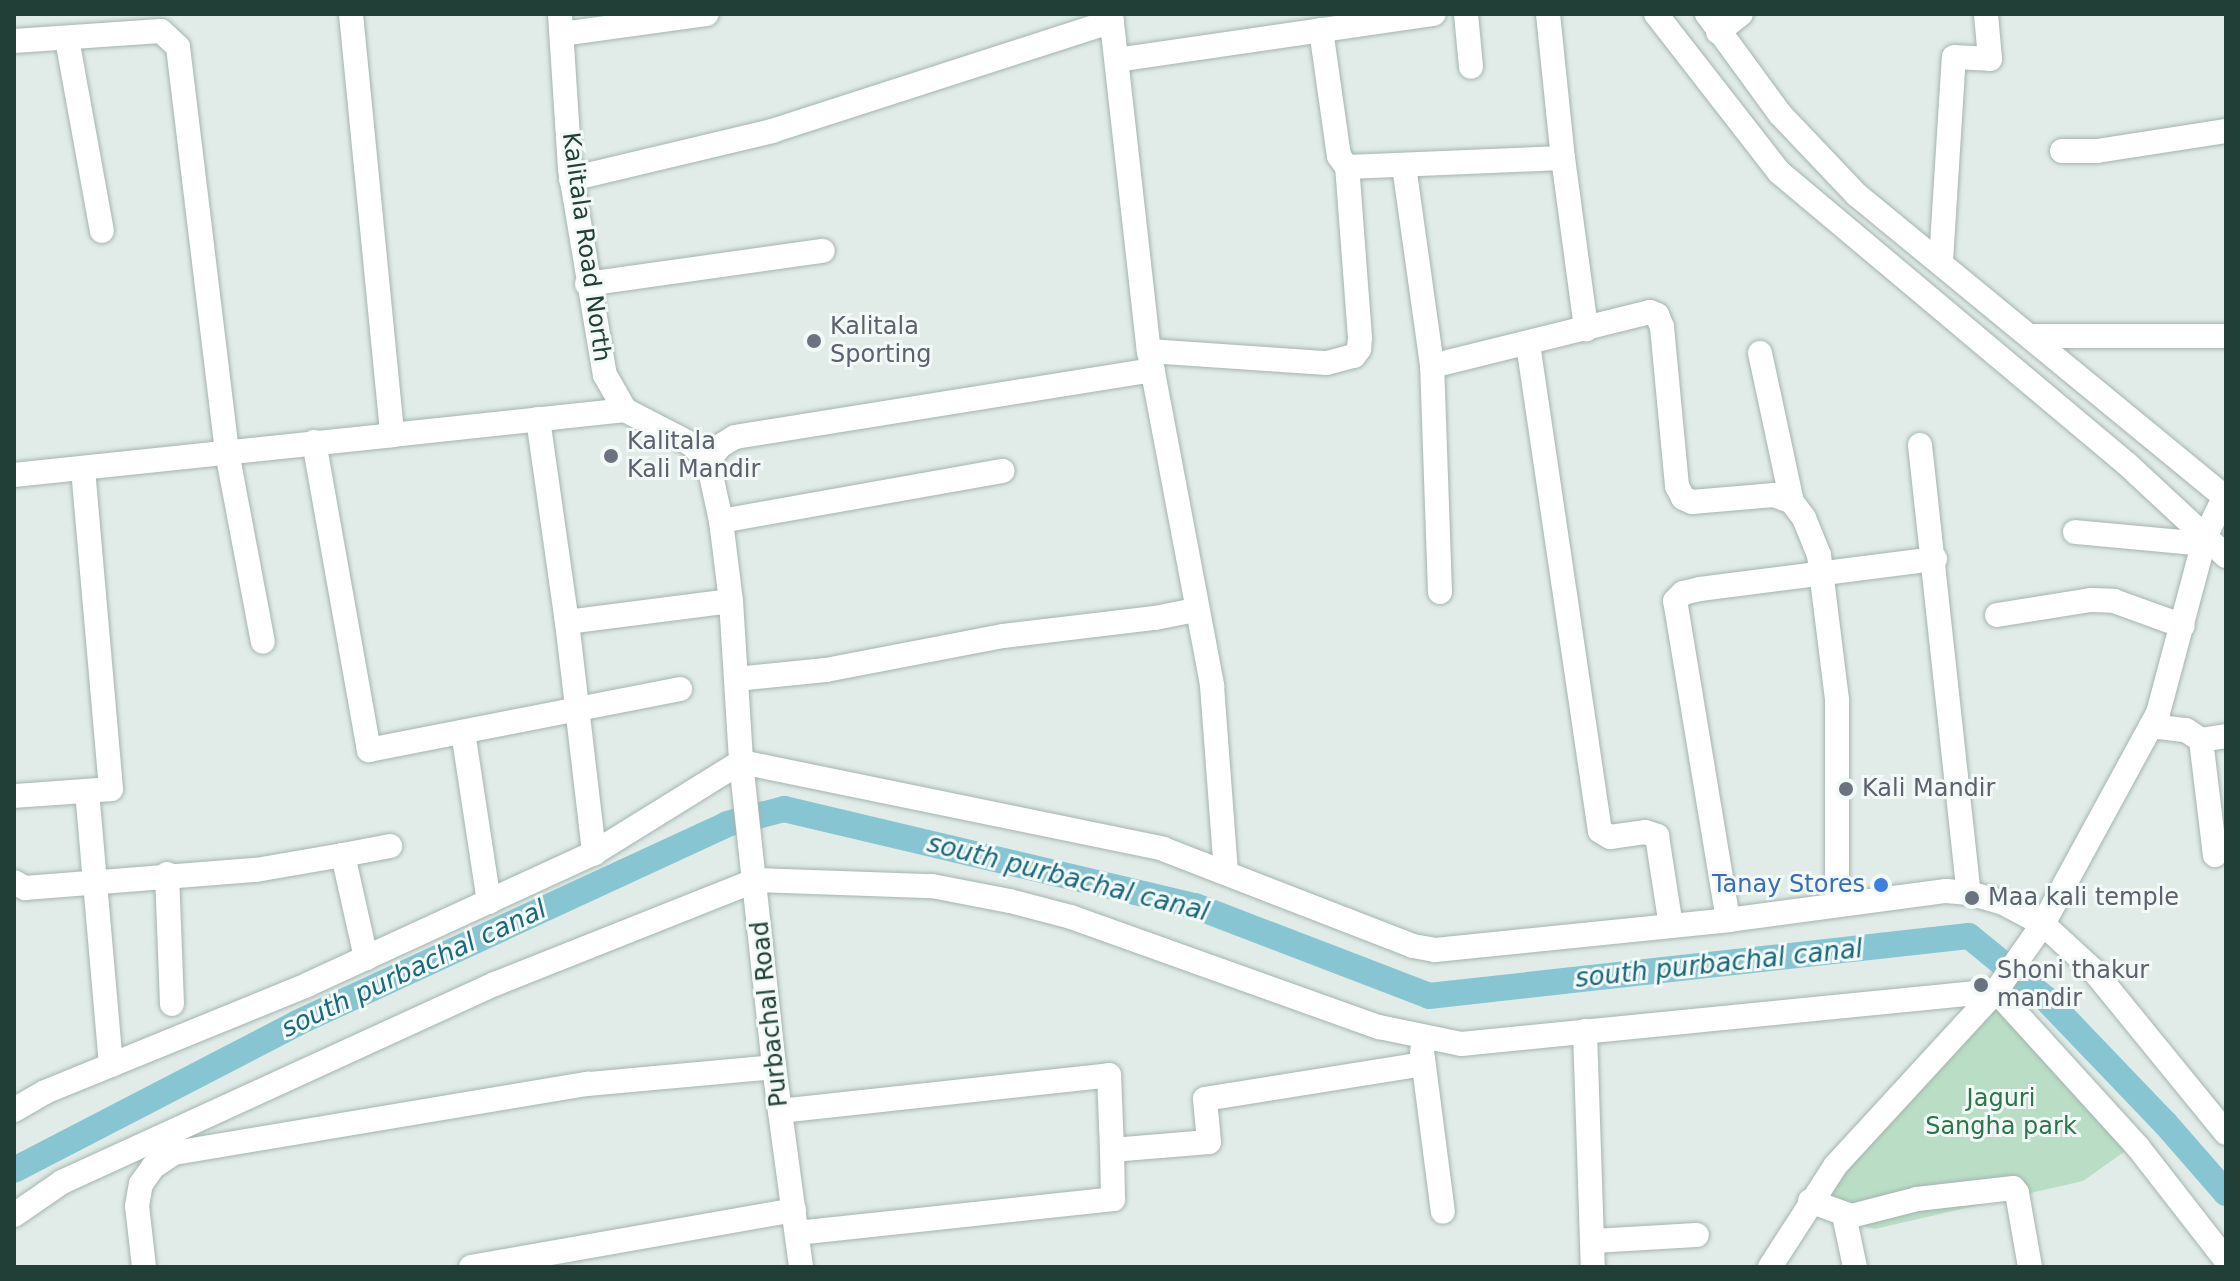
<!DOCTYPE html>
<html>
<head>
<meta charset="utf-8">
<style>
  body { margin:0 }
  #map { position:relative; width:2240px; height:1281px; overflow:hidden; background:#e1ece8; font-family:"DejaVu Sans",sans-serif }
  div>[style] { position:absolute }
  .green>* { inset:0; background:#badec5 }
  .canal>* { height:26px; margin:-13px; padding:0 13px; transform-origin:13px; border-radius:13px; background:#87c5d3 }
  .roads { filter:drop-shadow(0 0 2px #a4b4af) drop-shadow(0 0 2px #a4b4af) }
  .minor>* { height:24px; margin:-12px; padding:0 12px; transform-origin:12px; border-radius:12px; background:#fff }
  .tertiary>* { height:24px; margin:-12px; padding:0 12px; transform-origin:12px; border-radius:12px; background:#fff }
  .secondary>* { height:24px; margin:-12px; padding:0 12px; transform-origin:12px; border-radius:12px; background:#fff }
  .dots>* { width:22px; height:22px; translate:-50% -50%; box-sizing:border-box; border:4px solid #f2f9f6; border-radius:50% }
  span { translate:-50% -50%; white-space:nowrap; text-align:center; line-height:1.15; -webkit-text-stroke:6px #f2f9f6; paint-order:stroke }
  .street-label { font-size:24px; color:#213e37 }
  .worship-label { font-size:24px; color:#5b616d }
  .left { translate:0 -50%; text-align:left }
  .shop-label { font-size:24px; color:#366cbe }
  .right { translate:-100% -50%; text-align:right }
  .park-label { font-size:24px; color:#2a764a }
  .water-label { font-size:26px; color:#19687c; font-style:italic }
  .frame { position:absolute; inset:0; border:16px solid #213e37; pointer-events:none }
</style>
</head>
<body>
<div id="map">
  <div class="green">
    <i style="clip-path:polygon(1999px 1000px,2141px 1140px,2083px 1181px,1875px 1229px,1839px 1221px,1818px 1206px,1838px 1170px)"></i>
  </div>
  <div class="canal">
    <i style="left:14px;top:1170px;width:319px;rotate:-27.4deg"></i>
    <i style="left:297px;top:1023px;width:474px;rotate:-24.8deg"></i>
    <i style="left:727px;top:824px;width:59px;rotate:-14.7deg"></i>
    <i style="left:784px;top:809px;width:422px;rotate:13.3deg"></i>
    <i style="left:1195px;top:906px;width:251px;rotate:21deg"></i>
    <i style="left:1429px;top:996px;width:543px;rotate:-6.34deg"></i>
    <i style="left:1969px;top:936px;width:99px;rotate:39.3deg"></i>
    <i style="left:2046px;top:999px;width:172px;rotate:46.2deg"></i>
    <i style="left:2165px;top:1123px;width:93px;rotate:48.9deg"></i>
  </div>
  <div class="roads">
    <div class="minor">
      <i style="left:351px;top:14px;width:423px;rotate:84.4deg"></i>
      <i style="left:392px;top:435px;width:234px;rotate:-6.1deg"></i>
      <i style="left:1111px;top:14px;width:339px;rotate:83.6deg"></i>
      <i style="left:1149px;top:351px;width:341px;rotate:79.3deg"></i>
      <i style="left:1212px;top:686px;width:186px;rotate:85.7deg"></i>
      <i style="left:1466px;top:14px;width:53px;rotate:84.6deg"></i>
      <i style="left:1548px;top:14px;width:145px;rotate:84.1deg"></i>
      <i style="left:1321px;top:30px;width:127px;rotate:81.9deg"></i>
      <i style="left:1339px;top:156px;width:14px;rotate:54deg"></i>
      <i style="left:1347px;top:167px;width:216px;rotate:-2.4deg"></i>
      <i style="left:1563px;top:158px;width:173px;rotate:82.3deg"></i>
      <i style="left:1718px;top:32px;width:29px;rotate:-38deg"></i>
      <i style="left:562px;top:34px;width:146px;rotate:-7.9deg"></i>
      <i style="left:67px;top:39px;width:195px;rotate:79.7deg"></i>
      <i style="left:14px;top:41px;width:147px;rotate:-3.9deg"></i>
      <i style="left:161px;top:31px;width:23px;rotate:43deg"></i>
      <i style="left:178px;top:47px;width:408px;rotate:83.1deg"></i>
      <i style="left:227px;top:452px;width:193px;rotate:79.3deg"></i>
      <i style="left:1117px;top:60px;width:320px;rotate:-8.3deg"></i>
      <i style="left:2062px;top:151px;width:35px"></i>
      <i style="left:2097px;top:151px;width:131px;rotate:-8.8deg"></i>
      <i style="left:1404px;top:166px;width:202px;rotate:82deg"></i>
      <i style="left:571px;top:179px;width:207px;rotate:-13.4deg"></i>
      <i style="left:772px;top:131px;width:357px;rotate:-17.9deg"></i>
      <i style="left:1941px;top:261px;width:204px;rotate:-86.4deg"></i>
      <i style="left:1954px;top:57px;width:36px;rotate:3deg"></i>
      <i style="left:1990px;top:59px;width:45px;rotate:-95.1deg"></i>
      <i style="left:587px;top:284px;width:238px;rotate:-8deg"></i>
      <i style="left:2031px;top:336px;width:195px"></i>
      <i style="left:1528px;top:344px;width:492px;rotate:81.6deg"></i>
      <i style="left:1600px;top:831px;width:12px;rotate:31deg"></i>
      <i style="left:1610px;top:837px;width:35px;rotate:-8deg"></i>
      <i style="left:1645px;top:832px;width:13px;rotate:18deg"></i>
      <i style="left:1657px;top:836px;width:91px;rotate:81.2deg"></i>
      <i style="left:1149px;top:351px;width:178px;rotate:3.9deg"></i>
      <i style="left:1327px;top:363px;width:28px;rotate:-15deg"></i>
      <i style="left:1354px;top:356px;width:9px;rotate:-54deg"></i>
      <i style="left:1359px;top:349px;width:11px;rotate:-85deg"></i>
      <i style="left:1360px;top:338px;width:171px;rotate:-94.3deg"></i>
      <i style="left:1760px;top:353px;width:152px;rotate:77.9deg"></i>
      <i style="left:538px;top:419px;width:205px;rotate:81.9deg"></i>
      <i style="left:567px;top:622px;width:233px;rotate:83.3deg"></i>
      <i style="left:314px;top:442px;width:313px;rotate:79.9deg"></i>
      <i style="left:369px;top:750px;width:317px;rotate:-11.1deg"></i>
      <i style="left:1920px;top:445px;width:451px;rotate:83.8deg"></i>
      <i style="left:708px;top:461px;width:19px;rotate:-51deg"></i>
      <i style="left:720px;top:446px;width:17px;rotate:-31deg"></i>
      <i style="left:735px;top:437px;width:423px;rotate:-9.1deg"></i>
      <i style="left:14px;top:475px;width:380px;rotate:-6deg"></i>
      <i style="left:721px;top:521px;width:286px;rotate:-10.1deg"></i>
      <i style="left:2075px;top:532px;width:130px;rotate:5.3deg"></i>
      <i style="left:1440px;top:592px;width:226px;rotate:-92deg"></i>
      <i style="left:1432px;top:366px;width:225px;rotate:-13.9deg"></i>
      <i style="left:1650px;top:312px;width:8px;rotate:23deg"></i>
      <i style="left:1657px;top:315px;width:13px;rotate:67deg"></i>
      <i style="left:1662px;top:327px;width:160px;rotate:84.6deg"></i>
      <i style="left:1677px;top:486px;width:13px;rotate:63deg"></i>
      <i style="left:1683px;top:498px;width:10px;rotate:24deg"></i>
      <i style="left:1692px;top:502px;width:82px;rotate:-4.9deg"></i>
      <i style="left:1774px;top:495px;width:19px;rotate:21deg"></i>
      <i style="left:1792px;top:502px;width:20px;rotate:53deg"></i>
      <i style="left:1804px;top:518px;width:40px;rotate:68deg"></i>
      <i style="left:1819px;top:555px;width:146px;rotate:82.9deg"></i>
      <i style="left:1837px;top:700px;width:203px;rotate:90deg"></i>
      <i style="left:1997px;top:615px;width:95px;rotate:-9.1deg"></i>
      <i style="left:2091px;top:600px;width:23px;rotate:2deg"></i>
      <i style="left:2114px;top:601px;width:73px;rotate:19.9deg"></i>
      <i style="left:567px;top:622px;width:165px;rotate:-7.3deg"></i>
      <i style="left:736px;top:679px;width:90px;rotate:-5.7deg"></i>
      <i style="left:826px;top:670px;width:180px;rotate:-10.9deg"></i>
      <i style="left:1003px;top:636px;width:153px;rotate:-6.8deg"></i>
      <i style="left:1155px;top:618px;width:41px;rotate:-11.3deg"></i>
      <i style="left:2151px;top:726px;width:35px;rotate:7deg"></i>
      <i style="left:2186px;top:730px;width:18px;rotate:34deg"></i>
      <i style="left:2201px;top:740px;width:116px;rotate:83.1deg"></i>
      <i style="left:463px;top:732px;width:172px;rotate:81.3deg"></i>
      <i style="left:2201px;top:740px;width:25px;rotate:-9deg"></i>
      <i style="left:87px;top:791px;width:275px;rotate:85deg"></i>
      <i style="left:14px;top:796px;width:97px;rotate:-4.1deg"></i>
      <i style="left:111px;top:789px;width:322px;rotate:-95deg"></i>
      <i style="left:343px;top:855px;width:48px;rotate:-10.8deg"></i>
      <i style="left:167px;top:874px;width:130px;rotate:87.8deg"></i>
      <i style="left:14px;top:882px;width:13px;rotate:29deg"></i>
      <i style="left:25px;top:888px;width:232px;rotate:-4.5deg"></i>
      <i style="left:256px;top:870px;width:88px;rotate:-9.8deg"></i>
      <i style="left:343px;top:855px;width:106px;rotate:77.4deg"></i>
      <i style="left:1728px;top:920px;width:323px;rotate:-99.4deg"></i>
      <i style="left:1675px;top:601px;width:11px;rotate:-45deg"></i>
      <i style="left:1683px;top:593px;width:17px;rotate:-13deg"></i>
      <i style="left:1700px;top:589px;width:237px;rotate:-7.3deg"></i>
      <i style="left:2043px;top:924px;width:240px;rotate:-61.4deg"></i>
      <i style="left:2158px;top:713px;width:182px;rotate:-75deg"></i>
      <i style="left:2205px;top:537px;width:48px;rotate:-64deg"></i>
      <i style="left:1585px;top:1031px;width:236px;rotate:88.1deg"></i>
      <i style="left:1422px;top:1051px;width:162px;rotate:82.6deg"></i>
      <i style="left:14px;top:1110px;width:36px;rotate:-30deg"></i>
      <i style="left:45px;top:1092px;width:285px;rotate:-22.2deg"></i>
      <i style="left:309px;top:984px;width:314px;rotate:-24.7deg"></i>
      <i style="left:594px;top:853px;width:173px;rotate:-31.8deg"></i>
      <i style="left:780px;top:1111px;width:331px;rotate:-6.2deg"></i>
      <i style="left:1109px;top:1075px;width:75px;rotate:87.7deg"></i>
      <i style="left:1112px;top:1150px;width:97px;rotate:-4.7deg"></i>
      <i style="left:1209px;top:1142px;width:43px;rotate:-95.3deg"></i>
      <i style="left:1205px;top:1099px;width:221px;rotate:-9.1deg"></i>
      <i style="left:1810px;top:1201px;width:44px;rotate:20.1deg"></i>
      <i style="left:1851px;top:1216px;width:68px;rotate:-14.4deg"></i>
      <i style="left:1917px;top:1199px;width:97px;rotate:-6.5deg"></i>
      <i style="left:2013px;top:1188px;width:6px;rotate:51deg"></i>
      <i style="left:2017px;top:1193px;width:75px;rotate:80deg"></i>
      <i style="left:14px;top:1215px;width:58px;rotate:-34.5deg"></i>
      <i style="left:62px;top:1182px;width:476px;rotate:-24.6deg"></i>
      <i style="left:495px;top:984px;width:281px;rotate:-21.7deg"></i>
      <i style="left:756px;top:880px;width:176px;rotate:2deg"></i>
      <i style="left:932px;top:886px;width:79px;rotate:10.9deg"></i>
      <i style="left:1010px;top:901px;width:63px;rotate:14.7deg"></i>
      <i style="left:1071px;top:917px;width:327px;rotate:19.7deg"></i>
      <i style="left:1379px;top:1027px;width:84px;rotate:11.7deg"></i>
      <i style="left:1461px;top:1044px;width:538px;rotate:-5.66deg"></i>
      <i style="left:1996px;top:991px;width:211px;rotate:47.7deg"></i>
      <i style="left:2138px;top:1147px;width:143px;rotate:52.1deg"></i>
      <i style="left:1844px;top:1215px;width:53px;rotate:78.1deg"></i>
      <i style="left:797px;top:1233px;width:318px;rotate:-6.1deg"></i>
      <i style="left:1113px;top:1199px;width:49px;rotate:-91.2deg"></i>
      <i style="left:1593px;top:1241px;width:104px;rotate:-3.3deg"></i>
      <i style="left:144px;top:1267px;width:61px;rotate:-96.5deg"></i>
      <i style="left:137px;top:1206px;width:22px;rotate:-80deg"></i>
      <i style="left:141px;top:1184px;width:21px;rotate:-55deg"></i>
      <i style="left:153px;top:1167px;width:25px;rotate:-34deg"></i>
      <i style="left:174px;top:1153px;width:420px;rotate:-9.5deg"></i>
      <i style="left:588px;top:1084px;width:187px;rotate:-5.2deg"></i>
      <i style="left:471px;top:1267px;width:328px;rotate:-10deg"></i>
    </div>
    <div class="tertiary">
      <i style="left:560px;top:14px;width:155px;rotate:86.3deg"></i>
      <i style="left:570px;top:169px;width:209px;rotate:80.4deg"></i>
      <i style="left:605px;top:375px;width:40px;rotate:60.3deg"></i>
      <i style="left:625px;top:410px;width:74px;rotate:27.3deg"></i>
      <i style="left:691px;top:444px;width:24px;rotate:45deg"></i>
      <i style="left:708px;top:461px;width:61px;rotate:77.8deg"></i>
      <i style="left:721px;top:521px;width:81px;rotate:82.9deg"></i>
      <i style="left:731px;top:601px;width:161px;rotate:86.4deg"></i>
      <i style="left:741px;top:762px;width:307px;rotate:83.8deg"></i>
      <i style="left:774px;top:1067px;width:202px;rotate:82.3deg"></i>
      <i style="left:741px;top:762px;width:431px;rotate:11.6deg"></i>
      <i style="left:1163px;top:849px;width:268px;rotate:21.2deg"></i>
      <i style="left:1413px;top:946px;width:22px;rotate:10deg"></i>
      <i style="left:1435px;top:950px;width:295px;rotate:-5.8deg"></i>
      <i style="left:1728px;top:920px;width:220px;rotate:-7.6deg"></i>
      <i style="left:1946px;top:891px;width:23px;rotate:5deg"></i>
      <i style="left:1969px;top:893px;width:35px;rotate:16deg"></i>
      <i style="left:2003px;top:903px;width:45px;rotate:27.7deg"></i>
      <i style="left:2043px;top:924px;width:68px;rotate:42.6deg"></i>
      <i style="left:2093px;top:970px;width:210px;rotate:50.8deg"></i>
      <i style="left:1770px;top:1267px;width:120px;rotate:-57.2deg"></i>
      <i style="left:1835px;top:1166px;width:238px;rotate:-47.4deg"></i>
      <i style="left:1996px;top:991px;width:82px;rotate:-55deg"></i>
    </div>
    <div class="secondary">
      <i style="left:1656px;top:14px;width:200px;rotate:52.1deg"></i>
      <i style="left:1779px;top:172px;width:454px;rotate:40deg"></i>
      <i style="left:2127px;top:464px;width:135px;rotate:42.9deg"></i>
      <i style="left:1707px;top:14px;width:124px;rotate:53.9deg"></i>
      <i style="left:1780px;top:114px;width:112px;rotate:46.5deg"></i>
      <i style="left:1857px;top:195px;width:477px;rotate:39.4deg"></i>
    </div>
  </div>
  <div class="dots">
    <i style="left:814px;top:341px;background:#6b7280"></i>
    <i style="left:611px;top:456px;background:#6b7280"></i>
    <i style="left:1846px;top:789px;background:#6b7280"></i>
    <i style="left:1881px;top:885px;background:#3f7fe0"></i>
    <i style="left:1972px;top:898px;background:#6b7280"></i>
    <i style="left:1981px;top:985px;background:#6b7280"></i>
  </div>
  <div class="street-label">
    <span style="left:586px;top:247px;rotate:82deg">Kalitala Road North</span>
    <span style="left:770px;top:1014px;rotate:-96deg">Purbachal Road</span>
  </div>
  <div class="worship-label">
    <span class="left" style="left:830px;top:341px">Kalitala<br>Sporting</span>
    <span class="left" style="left:627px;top:456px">Kalitala<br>Kali Mandir</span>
    <span class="left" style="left:1862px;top:789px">Kali Mandir</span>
    <span class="left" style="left:1988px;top:898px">Maa kali temple</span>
    <span class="left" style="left:1997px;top:985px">Shoni thakur<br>mandir</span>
  </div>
  <div class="shop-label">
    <span class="right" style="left:1865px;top:885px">Tanay Stores</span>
  </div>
  <div class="park-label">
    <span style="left:2001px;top:1113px">Jaguri<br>Sangha park</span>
  </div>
  <div class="water-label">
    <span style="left:1068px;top:878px;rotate:14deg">south purbachal canal</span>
    <span style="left:1719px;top:964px;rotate:-6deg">south purbachal canal</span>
    <span style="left:414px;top:969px;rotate:-25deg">south purbachal canal</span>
  </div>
  <div class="frame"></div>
</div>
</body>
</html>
